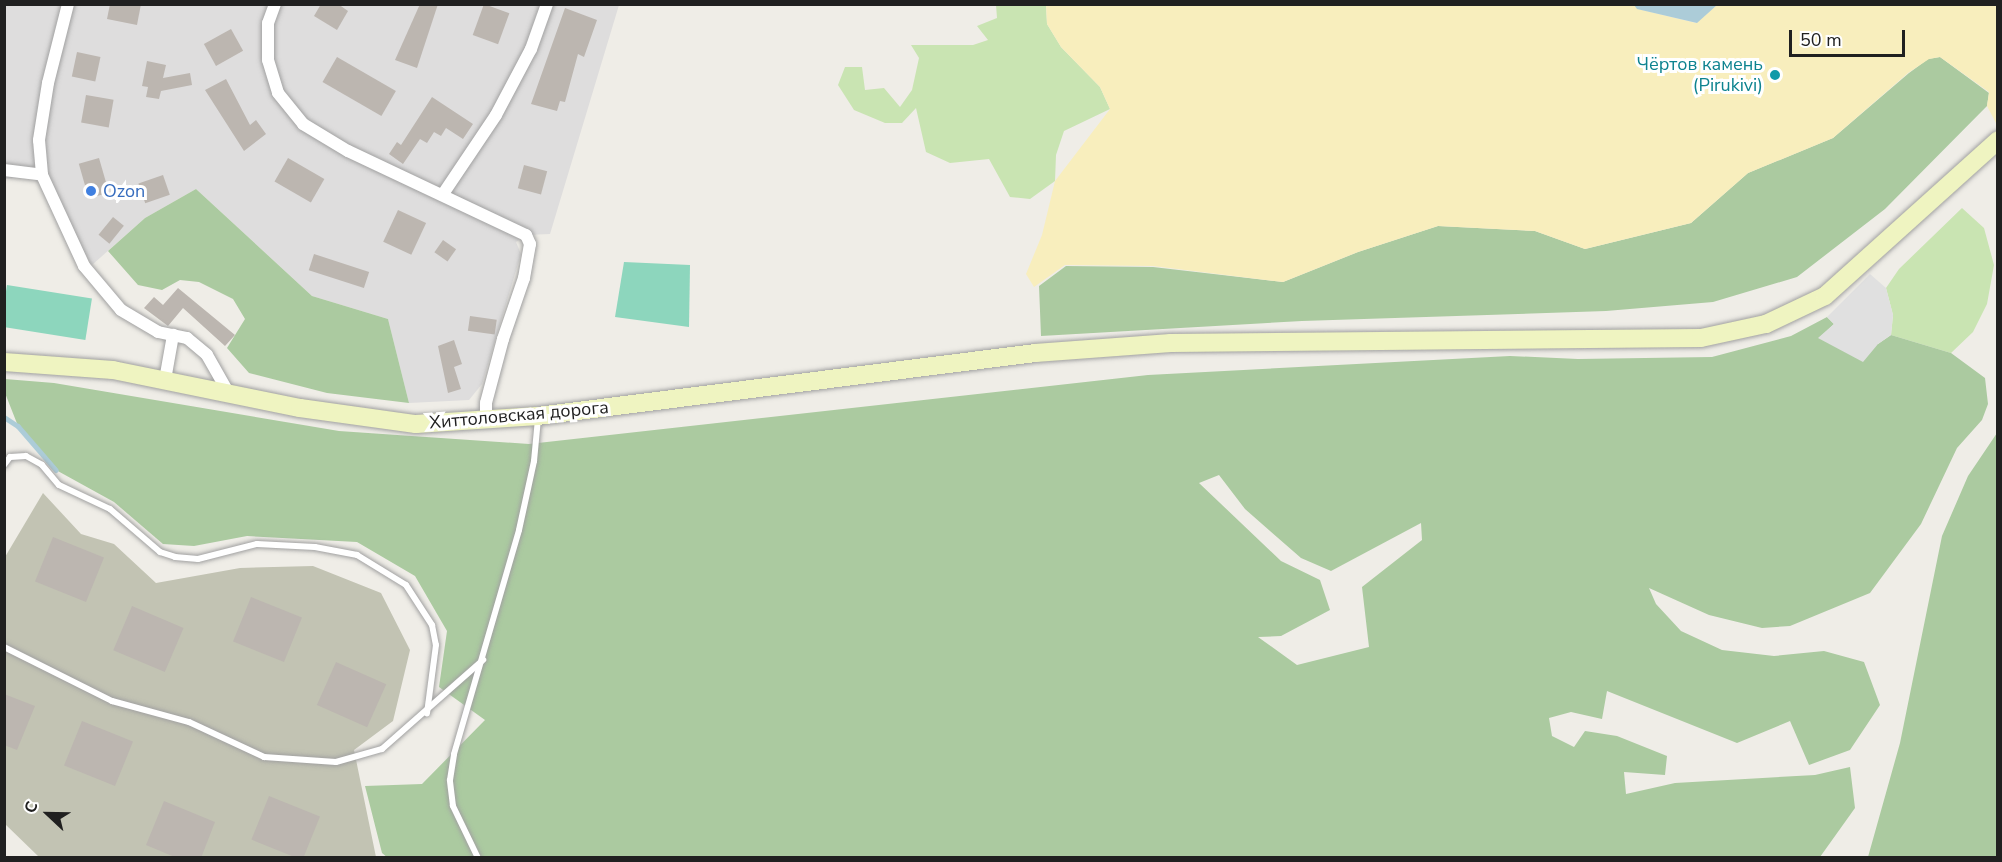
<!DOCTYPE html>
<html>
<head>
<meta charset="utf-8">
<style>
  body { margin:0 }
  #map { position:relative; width:2002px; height:862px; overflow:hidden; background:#efede7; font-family:"Nunito Sans",sans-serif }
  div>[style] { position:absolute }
  .residential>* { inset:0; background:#dedddd }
  .construction>* { inset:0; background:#c2c3b3 }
  .grass>* { inset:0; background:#c9e4b2 }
  .forest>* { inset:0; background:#abcaa0 }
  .sand>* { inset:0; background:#f8eebd }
  .pitch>* { inset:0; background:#8dd6bd; transform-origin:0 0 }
  .parking>* { inset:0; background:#e0e0e0 }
  .water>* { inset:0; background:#acccd8 }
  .stream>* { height:4.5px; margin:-2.25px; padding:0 2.25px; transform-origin:2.25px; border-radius:2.25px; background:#acccd8 }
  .building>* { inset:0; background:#bcb6b0; transform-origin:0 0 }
  .roads { filter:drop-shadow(0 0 2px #a1a1a1) drop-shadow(0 0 2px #a1a1a1) }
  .lane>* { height:6px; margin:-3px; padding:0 3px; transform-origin:3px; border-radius:3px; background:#fff }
  .street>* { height:12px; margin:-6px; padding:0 6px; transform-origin:6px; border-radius:6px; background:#fff }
  .secondary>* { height:18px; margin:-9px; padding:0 9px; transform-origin:9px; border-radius:9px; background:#eff4c1 }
  .dots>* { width:16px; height:16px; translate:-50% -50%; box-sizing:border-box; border:3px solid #fff; border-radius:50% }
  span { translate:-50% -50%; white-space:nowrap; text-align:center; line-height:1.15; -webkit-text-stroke:6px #fff; paint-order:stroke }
  .culture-label { font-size:18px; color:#0d838f }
  .right { translate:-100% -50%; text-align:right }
  .shop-label { font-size:18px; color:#366cbe }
  .left { translate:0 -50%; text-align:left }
  .street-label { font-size:18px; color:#202020 }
  .frame { position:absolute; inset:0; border:6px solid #202020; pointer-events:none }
  .north { position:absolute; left:18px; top:784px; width:60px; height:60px; -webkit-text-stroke:4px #fff; paint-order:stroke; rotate:292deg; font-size:16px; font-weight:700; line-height:24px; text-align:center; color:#202020 }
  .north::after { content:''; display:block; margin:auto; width:21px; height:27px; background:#202020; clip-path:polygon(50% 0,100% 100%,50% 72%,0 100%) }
  .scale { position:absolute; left:1789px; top:30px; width:116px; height:27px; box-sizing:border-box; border:3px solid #202020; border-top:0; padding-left:8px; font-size:18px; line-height:21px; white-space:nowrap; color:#202020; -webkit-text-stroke:4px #fff; paint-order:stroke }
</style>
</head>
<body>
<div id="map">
  <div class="residential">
    <i style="clip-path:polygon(4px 5px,619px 5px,550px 234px,526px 235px,516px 242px,521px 254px,482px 384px,469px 400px,409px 403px,388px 319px,312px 296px,196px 189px,145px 218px,92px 265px,63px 220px,43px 175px,5px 179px)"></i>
  </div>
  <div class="construction">
    <i style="clip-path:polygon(43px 493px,81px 534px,114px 544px,156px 583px,240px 568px,313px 566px,381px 593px,410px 650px,393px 721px,354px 750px,376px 857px,39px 857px,5px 824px,5px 557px)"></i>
  </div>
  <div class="grass">
    <i style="clip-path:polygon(991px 5px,1046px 5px,1047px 24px,1061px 47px,1100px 87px,1110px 109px,1064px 131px,1056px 155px,1055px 181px,1030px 199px,1010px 197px,989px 159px,950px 163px,926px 152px,916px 108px,902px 123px,885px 123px,854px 110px,838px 85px,845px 67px,862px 67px,865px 90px,884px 88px,900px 107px,912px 90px,919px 58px,911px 45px,973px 45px,988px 40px,977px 26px,997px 18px,996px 5px)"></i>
    <i style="clip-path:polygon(1962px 208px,1984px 228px,1994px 265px,1987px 304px,1973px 332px,1951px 353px,1891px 335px,1893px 315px,1886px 288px,1899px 269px)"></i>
  </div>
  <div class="forest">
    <i style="clip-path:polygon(1940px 57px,1989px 93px,1987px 106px,1885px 209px,1797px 277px,1713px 302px,1606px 311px,1302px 321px,1041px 336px,1039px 286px,1066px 266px,1153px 267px,1283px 282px,1358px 252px,1438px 226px,1535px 231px,1585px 249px,1691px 223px,1748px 173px,1833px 138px,1909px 73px,1928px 59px)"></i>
    <i style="clip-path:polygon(196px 189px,312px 296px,388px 319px,409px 403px,327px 393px,249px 373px,227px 348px,245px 319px,233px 299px,199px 282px,180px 280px,162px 290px,138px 285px,108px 251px,145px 218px)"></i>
    <i style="clip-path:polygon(evenodd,1827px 317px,1834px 324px,1819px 338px,1878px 344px,1891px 335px,1951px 353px,1985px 378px,1988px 404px,1982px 420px,1957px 448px,1921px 524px,1870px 593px,1790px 626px,1762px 628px,1709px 615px,1649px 588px,1656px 604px,1681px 631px,1722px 650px,1774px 656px,1824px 651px,1864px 662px,1880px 705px,1850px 750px,1809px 765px,1790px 721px,1737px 743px,1607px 691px,1602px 719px,1571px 712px,1549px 718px,1552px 736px,1574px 747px,1585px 731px,1617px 736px,1667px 756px,1665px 775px,1624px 772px,1626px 794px,1675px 783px,1815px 775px,1850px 767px,1855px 808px,1820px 857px,388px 858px,382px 853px,365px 786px,422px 784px,485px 720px,439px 687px,447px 631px,415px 576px,357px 542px,247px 536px,194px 546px,163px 544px,114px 502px,56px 470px,18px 426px,5px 393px,5px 379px,54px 383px,339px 431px,529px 444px,1148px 375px,1510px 356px,1578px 359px,1712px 357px,1791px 336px,1827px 317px,1219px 475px,1245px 509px,1301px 558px,1331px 571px,1421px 523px,1422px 540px,1362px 587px,1369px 647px,1297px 665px,1258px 637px,1281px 636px,1330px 610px,1320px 580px,1281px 561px,1199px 483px,1219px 475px)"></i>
    <i style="clip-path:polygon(1997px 433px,1997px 857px,1868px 857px,1900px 743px,1942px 536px,1968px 476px)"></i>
  </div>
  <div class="sand">
    <i style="clip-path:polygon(1634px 4px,1638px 9px,1696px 23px,1717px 5px,1997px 5px,1997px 125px,1987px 106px,1989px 92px,1940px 57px,1929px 59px,1908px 73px,1833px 138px,1748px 173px,1691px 223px,1585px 249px,1535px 231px,1438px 226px,1358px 252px,1283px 282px,1153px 266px,1065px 265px,1034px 287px,1026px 274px,1042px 235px,1055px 181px,1110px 109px,1100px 87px,1061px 47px,1047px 24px,1046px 5px)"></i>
  </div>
  <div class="pitch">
    <i style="clip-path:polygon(624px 262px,690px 265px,689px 327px,615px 317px)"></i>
    <i style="left:7px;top:285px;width:86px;height:42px;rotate:9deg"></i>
  </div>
  <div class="parking">
    <i style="clip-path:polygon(1870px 274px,1886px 288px,1893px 315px,1891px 335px,1878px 344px,1863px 362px,1818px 338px,1834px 324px,1827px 317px)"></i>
  </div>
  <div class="water">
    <i style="clip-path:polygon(1634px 5px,1717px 5px,1697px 23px,1637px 9px)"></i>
  </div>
  <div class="stream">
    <i style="left:4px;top:417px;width:17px;rotate:33deg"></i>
    <i style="left:18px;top:426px;width:58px;rotate:49.2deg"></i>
  </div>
  <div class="building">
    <i style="clip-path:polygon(110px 4px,141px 4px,137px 25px,107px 19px)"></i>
    <i style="clip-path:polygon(321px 4px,338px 4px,348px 11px,337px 30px,314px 16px)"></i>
    <i style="clip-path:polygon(420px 4px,438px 4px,417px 68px,395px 60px)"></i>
    <i style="left:484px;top:4px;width:27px;height:33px;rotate:20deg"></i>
    <i style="clip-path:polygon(565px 8px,597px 20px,584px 57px,578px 54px,565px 102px,560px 101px,557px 111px,531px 104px)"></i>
    <i style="left:231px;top:29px;width:25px;height:31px;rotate:61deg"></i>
    <i style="left:77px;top:52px;width:24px;height:25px;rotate:12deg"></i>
    <i style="left:337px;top:57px;width:68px;height:29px;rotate:30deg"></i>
    <i style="clip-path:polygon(147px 61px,166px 65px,163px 78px,190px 73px,192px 85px,161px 91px,159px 99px,146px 97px,148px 87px,142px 86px)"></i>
    <i style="clip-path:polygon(226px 79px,250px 125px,256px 120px,266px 134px,244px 151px,205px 90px)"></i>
    <i style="left:86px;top:95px;width:28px;height:28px;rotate:10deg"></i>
    <i style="clip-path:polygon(432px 97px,473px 124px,463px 139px,446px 128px,441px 136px,434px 132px,427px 143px,420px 139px,403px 164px,389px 154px,397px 142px,401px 145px)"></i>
    <i style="left:99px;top:158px;width:36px;height:21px;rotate:74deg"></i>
    <i style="left:288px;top:158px;width:42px;height:27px;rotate:30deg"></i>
    <i style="left:524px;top:165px;width:24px;height:24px;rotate:15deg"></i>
    <i style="left:163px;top:175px;width:21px;height:26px;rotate:71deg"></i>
    <i style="left:398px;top:210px;width:31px;height:35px;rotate:25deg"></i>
    <i style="left:113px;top:217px;width:14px;height:23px;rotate:39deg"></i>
    <i style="left:443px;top:240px;width:16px;height:15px;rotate:35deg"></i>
    <i style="left:314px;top:254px;width:58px;height:17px;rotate:18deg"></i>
    <i style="clip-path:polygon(178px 288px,235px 335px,225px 346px,183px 308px,168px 326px,144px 308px,154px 297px,163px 305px)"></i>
    <i style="left:470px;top:316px;width:27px;height:15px;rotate:8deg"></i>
    <i style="clip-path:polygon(454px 340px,462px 364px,454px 367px,461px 389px,448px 393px,438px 346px)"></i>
    <i style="left:53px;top:537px;width:55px;height:48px;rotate:22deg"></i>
    <i style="left:251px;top:597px;width:55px;height:48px;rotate:22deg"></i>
    <i style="left:132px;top:606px;width:56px;height:48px;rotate:23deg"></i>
    <i style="left:336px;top:662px;width:55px;height:47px;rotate:24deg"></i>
    <i style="clip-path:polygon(4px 694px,35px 706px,17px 750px,4px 745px)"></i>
    <i style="left:82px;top:721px;width:55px;height:48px;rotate:22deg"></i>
    <i style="left:269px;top:796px;width:55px;height:47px;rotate:22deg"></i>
    <i style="clip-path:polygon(164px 801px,215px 822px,201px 858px,177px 858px,146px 845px)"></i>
  </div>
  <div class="roads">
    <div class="lane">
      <i style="left:4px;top:465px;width:10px;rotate:-53deg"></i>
      <i style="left:10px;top:457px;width:16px;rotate:-4deg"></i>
      <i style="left:26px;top:456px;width:18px;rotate:29deg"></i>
      <i style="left:42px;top:465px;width:26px;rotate:50deg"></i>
      <i style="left:59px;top:485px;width:56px;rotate:25.2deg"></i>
      <i style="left:110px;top:509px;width:66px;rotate:40.7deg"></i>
      <i style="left:160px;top:552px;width:16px;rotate:18deg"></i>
      <i style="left:175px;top:557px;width:23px;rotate:5deg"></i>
      <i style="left:198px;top:559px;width:61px;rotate:-14.3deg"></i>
      <i style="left:257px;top:544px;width:58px;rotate:3deg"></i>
      <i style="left:315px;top:547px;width:43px;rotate:10.8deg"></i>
      <i style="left:357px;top:555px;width:57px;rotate:31.5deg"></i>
      <i style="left:406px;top:585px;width:48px;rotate:57deg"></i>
      <i style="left:432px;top:625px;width:20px;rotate:79deg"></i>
      <i style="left:436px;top:645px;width:69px;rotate:97.5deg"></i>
      <i style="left:4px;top:647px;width:121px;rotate:26.6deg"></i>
      <i style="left:112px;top:701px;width:80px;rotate:15.3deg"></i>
      <i style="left:189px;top:722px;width:83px;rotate:25deg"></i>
      <i style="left:264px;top:757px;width:72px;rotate:4deg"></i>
      <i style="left:336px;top:762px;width:48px;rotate:-15.8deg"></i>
      <i style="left:382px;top:749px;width:135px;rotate:-41.4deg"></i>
      <i style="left:478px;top:858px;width:58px;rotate:-115.7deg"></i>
      <i style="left:453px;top:806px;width:26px;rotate:-97deg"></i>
      <i style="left:450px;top:780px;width:26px;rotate:-81deg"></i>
      <i style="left:454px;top:754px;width:233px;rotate:-73.8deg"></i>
      <i style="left:519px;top:530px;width:71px;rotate:-77.7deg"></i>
      <i style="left:534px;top:461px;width:42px;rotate:-84.6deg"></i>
    </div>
    <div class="street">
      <i style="left:68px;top:4px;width:81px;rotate:104.2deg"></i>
      <i style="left:48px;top:83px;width:58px;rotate:99deg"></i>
      <i style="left:39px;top:140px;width:35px;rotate:85deg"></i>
      <i style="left:42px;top:175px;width:100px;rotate:65.2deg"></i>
      <i style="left:84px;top:266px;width:57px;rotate:49.9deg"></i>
      <i style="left:121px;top:310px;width:43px;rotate:30.7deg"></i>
      <i style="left:158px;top:332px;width:30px;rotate:12deg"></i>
      <i style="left:187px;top:338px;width:26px;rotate:40deg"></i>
      <i style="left:207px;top:355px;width:43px;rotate:60.4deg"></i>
      <i style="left:275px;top:4px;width:20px;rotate:110deg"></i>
      <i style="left:268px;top:23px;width:37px;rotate:90deg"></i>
      <i style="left:268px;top:60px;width:34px;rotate:73deg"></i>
      <i style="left:278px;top:93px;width:40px;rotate:51deg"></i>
      <i style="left:303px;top:124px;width:52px;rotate:31deg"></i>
      <i style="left:348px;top:151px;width:197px;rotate:25.3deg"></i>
      <i style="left:526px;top:235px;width:10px;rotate:66deg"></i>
      <i style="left:530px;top:244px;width:35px;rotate:100deg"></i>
      <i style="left:524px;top:278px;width:65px;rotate:109deg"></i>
      <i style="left:503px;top:339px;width:66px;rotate:104.9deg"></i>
      <i style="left:486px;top:403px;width:16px;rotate:90deg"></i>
      <i style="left:4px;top:170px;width:38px;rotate:7deg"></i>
      <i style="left:443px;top:194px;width:95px;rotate:-56.1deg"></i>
      <i style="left:496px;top:115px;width:75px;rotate:-62.1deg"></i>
      <i style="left:531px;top:49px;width:48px;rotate:-70.4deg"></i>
      <i style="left:165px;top:380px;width:46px;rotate:-79.9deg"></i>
    </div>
    <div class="secondary">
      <i style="left:4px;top:362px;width:109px;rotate:4.2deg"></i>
      <i style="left:113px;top:370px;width:191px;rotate:11.5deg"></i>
      <i style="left:300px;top:408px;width:117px;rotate:7.9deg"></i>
      <i style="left:416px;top:424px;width:122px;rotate:-3.8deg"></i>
      <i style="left:538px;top:416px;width:501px;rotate:-7.22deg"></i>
      <i style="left:1035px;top:353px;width:136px;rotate:-4.2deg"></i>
      <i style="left:1171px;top:343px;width:530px;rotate:-0.54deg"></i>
      <i style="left:1701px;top:338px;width:66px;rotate:-12.2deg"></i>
      <i style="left:1766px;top:324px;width:65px;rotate:-25.4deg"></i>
      <i style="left:1825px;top:296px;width:233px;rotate:-42deg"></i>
    </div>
  </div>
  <div class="dots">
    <i style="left:1775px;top:75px;background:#0f9aa8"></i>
    <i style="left:91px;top:191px;background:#3f7fe0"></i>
  </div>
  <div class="culture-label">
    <span class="right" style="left:1763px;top:75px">Чёртов камень<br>(Pirukivi)</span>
  </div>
  <div class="shop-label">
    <span class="left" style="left:103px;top:191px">Ozon</span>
  </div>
  <div class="street-label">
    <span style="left:519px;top:415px;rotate:-5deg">Хиттоловская дорога</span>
  </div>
  <div class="frame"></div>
  <div class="north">С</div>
  <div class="scale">50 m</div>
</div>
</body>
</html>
